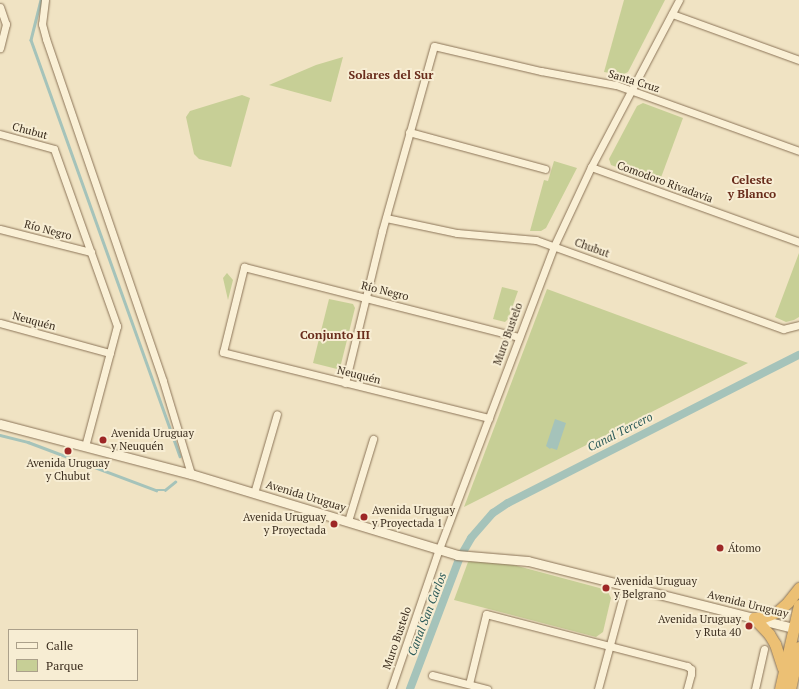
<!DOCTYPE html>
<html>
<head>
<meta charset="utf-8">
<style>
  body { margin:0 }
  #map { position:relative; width:799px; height:689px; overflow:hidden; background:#f0e3c3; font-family:"PT Serif",serif }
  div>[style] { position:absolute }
  .green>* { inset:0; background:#c7cf96 }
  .water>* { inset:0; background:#a5c3ba }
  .stream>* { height:2.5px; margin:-1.25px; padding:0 1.25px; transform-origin:1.25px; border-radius:1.25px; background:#a5c3ba }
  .canal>* { height:8px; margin:-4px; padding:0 4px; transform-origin:4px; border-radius:4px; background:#a5c3ba }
  .roads { filter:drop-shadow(0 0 1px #8b7458) drop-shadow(0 0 1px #8b7458) }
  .minor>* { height:7px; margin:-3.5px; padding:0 3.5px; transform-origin:3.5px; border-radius:3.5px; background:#faf0d6 }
  .secondary>* { height:9px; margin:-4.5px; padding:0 4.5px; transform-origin:4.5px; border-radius:4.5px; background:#faf0d6 }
  .trunk>* { height:11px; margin:-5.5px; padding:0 5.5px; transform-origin:5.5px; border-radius:5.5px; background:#ecc074 }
  .dots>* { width:11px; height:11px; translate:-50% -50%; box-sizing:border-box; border:2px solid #f7edd3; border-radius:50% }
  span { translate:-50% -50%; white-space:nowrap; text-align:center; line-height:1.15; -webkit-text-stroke:4px #f7edd3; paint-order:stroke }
  .street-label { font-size:11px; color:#3a2c1d }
  .poi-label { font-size:11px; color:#3a2c1d }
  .left { translate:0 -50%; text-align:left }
  .right { translate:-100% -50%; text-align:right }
  .neighbourhood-label { font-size:12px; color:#692c1b; font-weight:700 }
  .water-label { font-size:12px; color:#2c5b59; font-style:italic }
  .legend { position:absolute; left:8px; top:629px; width:130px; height:52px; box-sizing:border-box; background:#f7edd3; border:1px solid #aba08a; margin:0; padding:5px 7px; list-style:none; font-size:12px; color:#3a2c1d }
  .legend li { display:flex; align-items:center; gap:8px; height:20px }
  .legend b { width:20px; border:1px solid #aba08a }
</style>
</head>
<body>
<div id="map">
  <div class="green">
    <i style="clip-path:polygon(624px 0,665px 0,628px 72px,622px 75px,604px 72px)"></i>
    <i style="clip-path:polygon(343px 57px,331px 102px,269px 85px,316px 65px)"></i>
    <i style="clip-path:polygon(242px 95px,250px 98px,231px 167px,199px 159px,194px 154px,186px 117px,190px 111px)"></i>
    <i style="clip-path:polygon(643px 103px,683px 118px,659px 183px,611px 165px,609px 159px,637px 106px)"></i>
    <i style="clip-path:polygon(554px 161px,577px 168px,546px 228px,541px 231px,530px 231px,544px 180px,548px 181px)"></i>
    <i style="clip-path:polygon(799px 253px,799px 317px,794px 320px,786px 322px,775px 317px)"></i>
    <i style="clip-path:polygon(227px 273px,233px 280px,228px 300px,223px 278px)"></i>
    <i style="clip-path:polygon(502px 287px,518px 291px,508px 319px,505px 322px,493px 319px)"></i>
    <i style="clip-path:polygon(547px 289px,748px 363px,464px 507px)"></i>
    <i style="clip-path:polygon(329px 299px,353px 304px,355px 308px,340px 368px,337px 369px,313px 363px)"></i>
    <i style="clip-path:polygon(471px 561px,510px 564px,607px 590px,611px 598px,603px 632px,596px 637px,454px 600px,468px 562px)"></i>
  </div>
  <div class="water">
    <i style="clip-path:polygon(555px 419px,566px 423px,557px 450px,551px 448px,550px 449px,546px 446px)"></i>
  </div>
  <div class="stream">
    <i style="left:41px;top:0;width:41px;rotate:104deg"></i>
    <i style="left:31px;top:40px;width:442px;rotate:70.3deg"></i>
    <i style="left:0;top:435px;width:29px;rotate:14deg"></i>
    <i style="left:28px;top:442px;width:137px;rotate:20.6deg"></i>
    <i style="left:156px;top:490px;width:9px"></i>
    <i style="left:165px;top:490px;width:13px;rotate:-39deg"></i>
  </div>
  <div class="canal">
    <i style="left:410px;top:689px;width:139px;rotate:-69.3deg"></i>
    <i style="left:459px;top:559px;width:24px;rotate:-60deg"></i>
    <i style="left:471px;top:538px;width:33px;rotate:-49deg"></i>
    <i style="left:493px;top:513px;width:18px;rotate:-34deg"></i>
    <i style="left:508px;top:503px;width:326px;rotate:-27deg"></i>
  </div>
  <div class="roads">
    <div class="minor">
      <i style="left:45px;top:0;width:24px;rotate:97deg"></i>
      <i style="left:42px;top:24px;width:16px;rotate:75deg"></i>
      <i style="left:46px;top:39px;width:361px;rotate:71.1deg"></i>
      <i style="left:163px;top:381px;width:97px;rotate:73.2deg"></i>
      <i style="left:0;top:7px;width:18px;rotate:71deg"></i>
      <i style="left:6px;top:24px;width:25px;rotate:104deg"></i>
      <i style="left:672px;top:14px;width:135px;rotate:19.9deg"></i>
      <i style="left:409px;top:132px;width:141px;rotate:15.2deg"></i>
      <i style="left:0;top:134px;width:56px;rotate:15.5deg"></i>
      <i style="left:54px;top:149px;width:188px;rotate:70.4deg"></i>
      <i style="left:117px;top:326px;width:124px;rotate:104.9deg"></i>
      <i style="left:591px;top:167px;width:221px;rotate:19.8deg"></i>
      <i style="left:386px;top:218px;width:73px;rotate:11.9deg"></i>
      <i style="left:457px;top:233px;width:79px;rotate:5.1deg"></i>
      <i style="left:536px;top:240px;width:263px;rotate:19.8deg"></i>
      <i style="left:783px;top:329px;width:16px;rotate:-14deg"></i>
      <i style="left:0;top:229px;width:94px;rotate:14.2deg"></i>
      <i style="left:0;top:323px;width:114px;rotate:15.3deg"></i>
      <i style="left:345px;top:383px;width:156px;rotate:-76.3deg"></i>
      <i style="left:382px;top:231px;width:192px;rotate:-74.3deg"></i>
      <i style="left:434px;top:46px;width:110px;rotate:13.2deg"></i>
      <i style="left:541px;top:71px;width:76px;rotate:10.6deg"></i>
      <i style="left:616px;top:85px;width:195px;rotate:19.8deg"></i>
      <i style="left:489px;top:418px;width:274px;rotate:-166.1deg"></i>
      <i style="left:223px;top:352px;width:88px;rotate:-76.1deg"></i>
      <i style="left:244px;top:267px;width:284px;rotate:14.3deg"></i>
      <i style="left:254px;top:493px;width:82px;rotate:-73.8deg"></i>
      <i style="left:348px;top:521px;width:86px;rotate:-73deg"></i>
      <i style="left:432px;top:675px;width:57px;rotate:14.3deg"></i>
      <i style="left:469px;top:684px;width:72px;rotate:-76.3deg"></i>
      <i style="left:486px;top:614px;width:208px;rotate:14.5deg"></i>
      <i style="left:687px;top:666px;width:5px;rotate:37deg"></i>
      <i style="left:691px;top:669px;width:5px;rotate:90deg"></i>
      <i style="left:691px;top:674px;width:16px;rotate:105deg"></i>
      <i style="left:391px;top:689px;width:148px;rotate:-71.1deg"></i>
      <i style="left:439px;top:549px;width:324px;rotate:-69.2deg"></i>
      <i style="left:554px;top:246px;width:87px;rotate:-64.9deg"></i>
      <i style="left:591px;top:167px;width:189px;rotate:-62.2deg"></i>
      <i style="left:598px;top:689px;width:108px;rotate:-74.9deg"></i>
      <i style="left:755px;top:689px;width:41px;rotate:-77.3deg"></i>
    </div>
    <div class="secondary">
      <i style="left:0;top:424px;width:197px;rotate:14.7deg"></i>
      <i style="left:191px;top:474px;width:278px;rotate:16.9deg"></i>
      <i style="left:457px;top:555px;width:71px;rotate:4.8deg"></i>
      <i style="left:528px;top:561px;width:273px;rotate:14.2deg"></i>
    </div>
    <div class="trunk">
      <i style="left:754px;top:618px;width:22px;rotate:47deg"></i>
      <i style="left:769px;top:634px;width:12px;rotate:59deg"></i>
      <i style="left:775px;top:644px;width:25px;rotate:72deg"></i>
      <i style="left:754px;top:618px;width:9px;rotate:-6deg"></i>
      <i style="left:763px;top:617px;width:15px;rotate:-20deg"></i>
      <i style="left:777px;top:612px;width:15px;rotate:-42deg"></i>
      <i style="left:788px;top:602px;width:18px;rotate:-52deg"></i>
      <i style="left:780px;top:689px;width:86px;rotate:-77.3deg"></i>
      <i style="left:790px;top:689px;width:43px;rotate:-77.9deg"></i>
    </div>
  </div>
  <div class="dots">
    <i style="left:103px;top:440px;background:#9d2726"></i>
    <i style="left:68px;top:451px;background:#9d2726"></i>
    <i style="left:364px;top:517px;background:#9d2726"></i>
    <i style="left:334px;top:524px;background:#9d2726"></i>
    <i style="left:720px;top:548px;background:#9d2726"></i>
    <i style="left:606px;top:588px;background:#9d2726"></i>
    <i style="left:749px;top:626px;background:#9d2726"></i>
  </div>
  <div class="street-label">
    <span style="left:634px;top:81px;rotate:17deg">Santa Cruz</span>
    <span style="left:30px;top:131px;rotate:15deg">Chubut</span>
    <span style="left:665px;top:182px;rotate:20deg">Comodoro Rivadavia</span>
    <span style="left:48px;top:230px;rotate:15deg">Río Negro</span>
    <span style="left:592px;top:248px;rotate:20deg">Chubut</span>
    <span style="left:385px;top:291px;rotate:14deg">Río Negro</span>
    <span style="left:34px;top:321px;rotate:15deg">Neuquén</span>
    <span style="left:508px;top:334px;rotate:-70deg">Muro Bustelo</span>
    <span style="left:359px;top:375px;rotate:14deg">Neuquén</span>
    <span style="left:306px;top:496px;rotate:17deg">Avenida Uruguay</span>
    <span style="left:748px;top:604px;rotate:14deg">Avenida Uruguay</span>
    <span style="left:397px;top:638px;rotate:-71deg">Muro Bustelo</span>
  </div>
  <div class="poi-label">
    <span class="left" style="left:111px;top:440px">Avenida Uruguay<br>y Neuquén</span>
    <span style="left:68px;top:470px">Avenida Uruguay<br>y Chubut</span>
    <span class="left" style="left:372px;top:517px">Avenida Uruguay<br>y Proyectada 1</span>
    <span class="right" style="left:326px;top:524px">Avenida Uruguay<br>y Proyectada</span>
    <span class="left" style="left:728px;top:548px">Átomo</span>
    <span class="left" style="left:614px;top:588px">Avenida Uruguay<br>y Belgrano</span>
    <span class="right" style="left:741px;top:626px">Avenida Uruguay<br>y Ruta 40</span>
  </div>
  <div class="neighbourhood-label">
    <span style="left:391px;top:75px">Solares del Sur</span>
    <span style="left:752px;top:187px">Celeste<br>y Blanco</span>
    <span style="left:335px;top:335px">Conjunto III</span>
  </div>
  <div class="water-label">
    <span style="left:620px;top:432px;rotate:-27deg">Canal Tercero</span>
    <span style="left:427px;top:614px;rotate:-69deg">Canal San Carlos</span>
  </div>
  <ul class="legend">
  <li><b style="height:5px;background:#faf0d6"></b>Calle</li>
  <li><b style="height:11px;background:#c7cf96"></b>Parque</li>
  </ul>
</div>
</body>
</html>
